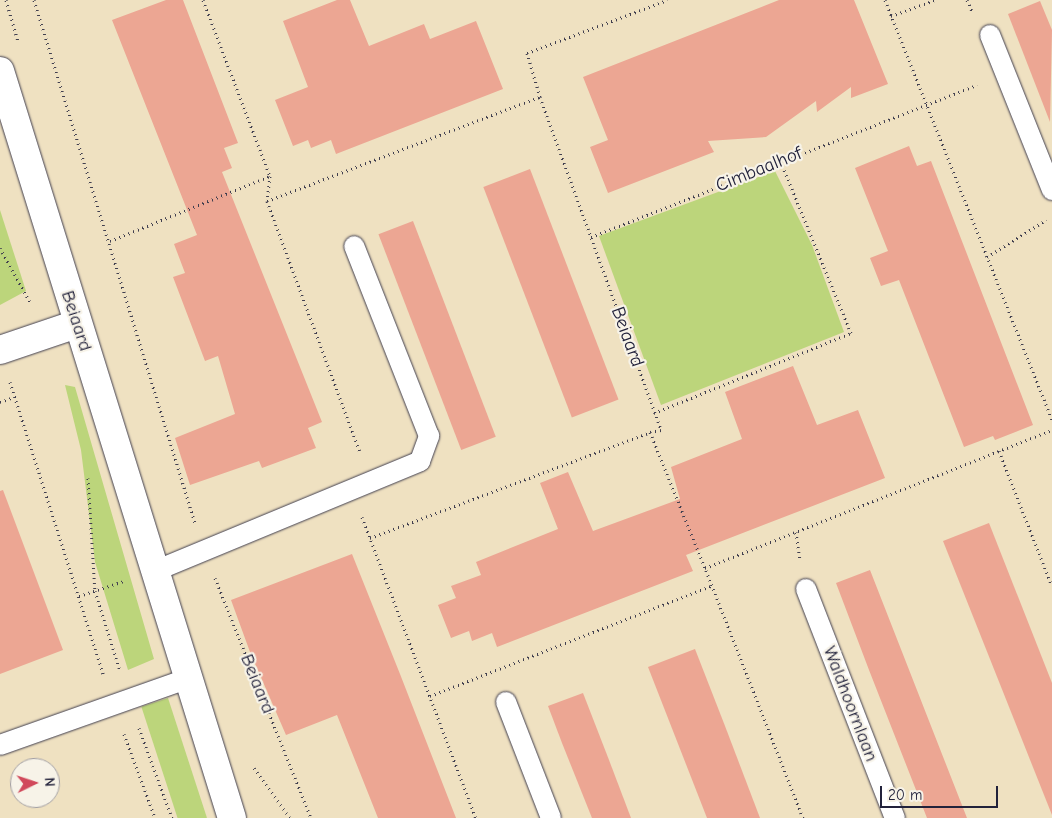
<!DOCTYPE html>
<html>
<head>
<meta charset="utf-8">
<style>
  body { margin:0 }
  #map { position:relative; width:1052px; height:818px; overflow:hidden; background:#efe1c1; font-family:"Comic Neue",sans-serif }
  div>[style] { position:absolute }
  .green>* { inset:0; background:#bcd57b; transform-origin:0 0 }
  .building>* { inset:0; background:#eca693; transform-origin:0 0 }
  .path>* { height:3px; margin-top:-1.5px; transform-origin:0; background:repeating-linear-gradient(90deg,#413f4f 0 1px,transparent 0 5px) }
  .roads { filter:drop-shadow(0 0 1px #413f4f) drop-shadow(0 0 1px #413f4f) }
  .service>* { height:20px; margin:-10px; padding:0 10px; transform-origin:10px; border-radius:10px; background:#fff }
  .minor>* { height:28px; margin:-14px; padding:0 14px; transform-origin:14px; border-radius:14px; background:#fff }
  .tertiary>* { height:28px; margin:-14px; padding:0 14px; transform-origin:14px; border-radius:14px; background:#fff }
  span { translate:-50% -50%; white-space:nowrap; text-align:center; line-height:1.15; -webkit-text-stroke:4.5px #f7f3e8; paint-order:stroke }
  .street-label { font-size:19px; color:#22223b }
  .north { position:absolute; left:10px; top:758px; width:50px; height:50px; box-sizing:border-box; background:#f7f3e8; border:1px solid #a29fa3; border-radius:50%; rotate:86deg; font-size:14px; font-weight:700; line-height:20px; text-align:center; color:#22223b }
  .north::after { content:''; display:block; margin:auto; width:18px; height:22px; background:#d1495b; clip-path:polygon(50% 0,100% 100%,50% 72%,0 100%) }
  .scale { position:absolute; left:880px; top:786px; width:118px; height:22px; box-sizing:border-box; border:2px solid #22223b; border-top:0; padding-left:6px; font-size:15px; line-height:18px; white-space:nowrap; color:#22223b; -webkit-text-stroke:4px #f7f3e8; paint-order:stroke }
</style>
</head>
<body>
<div id="map">
  <div class="green">
    <i style="clip-path:polygon(775px 171px,812px 245px,844px 332px,661px 405px,599px 236px)"></i>
    <i style="clip-path:polygon(0 210px,26px 291px,0 305px)"></i>
    <i style="clip-path:polygon(65px 385px,75px 387px,154px 659px,128px 670px,95px 562px,81px 450px)"></i>
    <i style="left:168px;top:698px;width:126px;height:28px;rotate:72deg"></i>
  </div>
  <div class="building">
    <i style="clip-path:polygon(166px 0,183px 0,238px 143px,224px 148px,232px 168px,222px 172px,322px 422px,308px 428px,316px 448px,262px 468px,259px 461px,190px 485px,175px 438px,235px 414px,218px 356px,205px 361px,173px 277px,185px 273px,174px 244px,197px 235px,112px 20px)"></i>
    <i style="clip-path:polygon(337px 0,350px 0,369px 46px,424px 24px,430px 39px,476px 21px,503px 89px,336px 154px,331px 140px,311px 148px,308px 140px,293px 146px,275px 100px,308px 87px,283px 21px)"></i>
    <i style="clip-path:polygon(779px 0,854px 0,888px 84px,851px 98px,851px 87px,817px 112px,816px 101px,766px 137px,708px 141px,714px 152px,608px 193px,590px 147px,608px 140px,583px 77px)"></i>
    <i style="clip-path:polygon(1040px 1px,1052px 30px,1050px 122px,1008px 14px)"></i>
    <i style="clip-path:polygon(909px 146px,917px 166px,931px 161px,1033px 425px,995px 440px,993px 436px,964px 447px,899px 280px,881px 286px,870px 258px,888px 251px,855px 168px)"></i>
    <i style="left:530px;top:169px;width:247px;height:50px;rotate:69deg"></i>
    <i style="left:413px;top:221px;width:231px;height:37px;rotate:69deg"></i>
    <i style="clip-path:polygon(793px 366px,817px 425px,858px 410px,885px 478px,686px 555px,693px 571px,497px 647px,492px 633px,472px 641px,469px 631px,451px 638px,438px 605px,456px 598px,451px 586px,481px 575px,476px 562px,558px 529px,540px 483px,568px 472px,593px 531px,680px 499px,671px 467px,742px 439px,725px 392px)"></i>
    <i style="clip-path:polygon(3px 490px,63px 650px,0 674px,0 491px)"></i>
    <i style="clip-path:polygon(989px 523px,1052px 683px,1052px 815px,943px 541px)"></i>
    <i style="clip-path:polygon(352px 554px,400px 674px,456px 818px,378px 818px,337px 715px,286px 735px,250px 652px,231px 600px)"></i>
    <i style="clip-path:polygon(870px 570px,931px 726px,967px 818px,927px 818px,869px 670px,836px 583px)"></i>
    <i style="clip-path:polygon(695px 649px,725px 726px,760px 818px,707px 818px,648px 667px)"></i>
    <i style="clip-path:polygon(583px 693px,609px 760px,631px 818px,592px 818px,562px 743px,548px 706px)"></i>
  </div>
  <div class="path">
    <i style="left:6px;top:0;width:43px;rotate:73.7deg"></i>
    <i style="left:34px;top:0;width:547px;rotate:72.89deg"></i>
    <i style="left:203px;top:0;width:188px;rotate:69.2deg"></i>
    <i style="left:885px;top:0;width:452px;rotate:68.3deg"></i>
    <i style="left:967px;top:0;width:12px;rotate:66deg"></i>
    <i style="left:891px;top:16px;width:47px;rotate:-20deg"></i>
    <i style="left:540px;top:97px;width:354px;rotate:70deg"></i>
    <i style="left:661px;top:430px;width:11px;rotate:170deg"></i>
    <i style="left:650px;top:432px;width:147px;rotate:68deg"></i>
    <i style="left:267px;top:201px;width:269px;rotate:69.7deg"></i>
    <i style="left:591px;top:237px;width:415px;rotate:-21.5deg"></i>
    <i style="left:110px;top:241px;width:173px;rotate:-22.1deg"></i>
    <i style="left:270px;top:176px;width:25px;rotate:97deg"></i>
    <i style="left:267px;top:201px;width:292px;rotate:-20.9deg"></i>
    <i style="left:540px;top:97px;width:46px;rotate:-106.5deg"></i>
    <i style="left:527px;top:53px;width:150px;rotate:-20.7deg"></i>
    <i style="left:0;top:248px;width:64px;rotate:61deg"></i>
    <i style="left:987px;top:257px;width:70px;rotate:-32.1deg"></i>
    <i style="left:10px;top:382px;width:309px;rotate:72.3deg"></i>
    <i style="left:0;top:402px;width:15px;rotate:-20deg"></i>
    <i style="left:654px;top:413px;width:213px;rotate:-22.1deg"></i>
    <i style="left:851px;top:333px;width:185px;rotate:-112.3deg"></i>
    <i style="left:999px;top:451px;width:145px;rotate:68.6deg"></i>
    <i style="left:88px;top:478px;width:113px;rotate:86.5deg"></i>
    <i style="left:95px;top:591px;width:84px;rotate:72.6deg"></i>
    <i style="left:362px;top:517px;width:322px;rotate:69.3deg"></i>
    <i style="left:796px;top:532px;width:27px;rotate:82deg"></i>
    <i style="left:370px;top:538px;width:299px;rotate:-20.7deg"></i>
    <i style="left:215px;top:578px;width:258px;rotate:68.2deg"></i>
    <i style="left:79px;top:596px;width:47px;rotate:-18.4deg"></i>
    <i style="left:430px;top:696px;width:304px;rotate:-21.4deg"></i>
    <i style="left:139px;top:728px;width:96px;rotate:69.9deg"></i>
    <i style="left:124px;top:734px;width:90px;rotate:69.7deg"></i>
    <i style="left:254px;top:768px;width:62px;rotate:54.2deg"></i>
    <i style="left:803px;top:818px;width:269px;rotate:-111.4deg"></i>
    <i style="left:705px;top:568px;width:373px;rotate:-21.7deg"></i>
  </div>
  <div class="roads">
    <div class="service">
      <i style="left:990px;top:35px;width:167px;rotate:68.2deg"></i>
      <i style="left:155px;top:571px;width:287px;rotate:-22.5deg"></i>
      <i style="left:420px;top:461px;width:27px;rotate:-70deg"></i>
      <i style="left:429px;top:436px;width:204px;rotate:-111.5deg"></i>
      <i style="left:806px;top:589px;width:246px;rotate:68.8deg"></i>
      <i style="left:506px;top:702px;width:124px;rotate:68.8deg"></i>
      <i style="left:0;top:745px;width:201px;rotate:-19.5deg"></i>
    </div>
    <div class="minor">
      <i style="left:0;top:350px;width:81px;rotate:-18.7deg"></i>
    </div>
    <div class="tertiary">
      <i style="left:0;top:71px;width:782px;rotate:72.75deg"></i>
    </div>
  </div>
  <div class="street-label">
    <span style="left:759px;top:170px;rotate:-22deg">Cimbaalhof</span>
    <span style="left:76px;top:321px;rotate:72deg">Beiaard</span>
    <span style="left:627px;top:337px;rotate:70deg">Beiaard</span>
    <span style="left:257px;top:684px;rotate:68deg">Beiaard</span>
    <span style="left:850px;top:704px;rotate:69deg">Waldhoornlaan</span>
  </div>
  <div class="north">N</div>
  <div class="scale">20 m</div>
</div>
</body>
</html>
